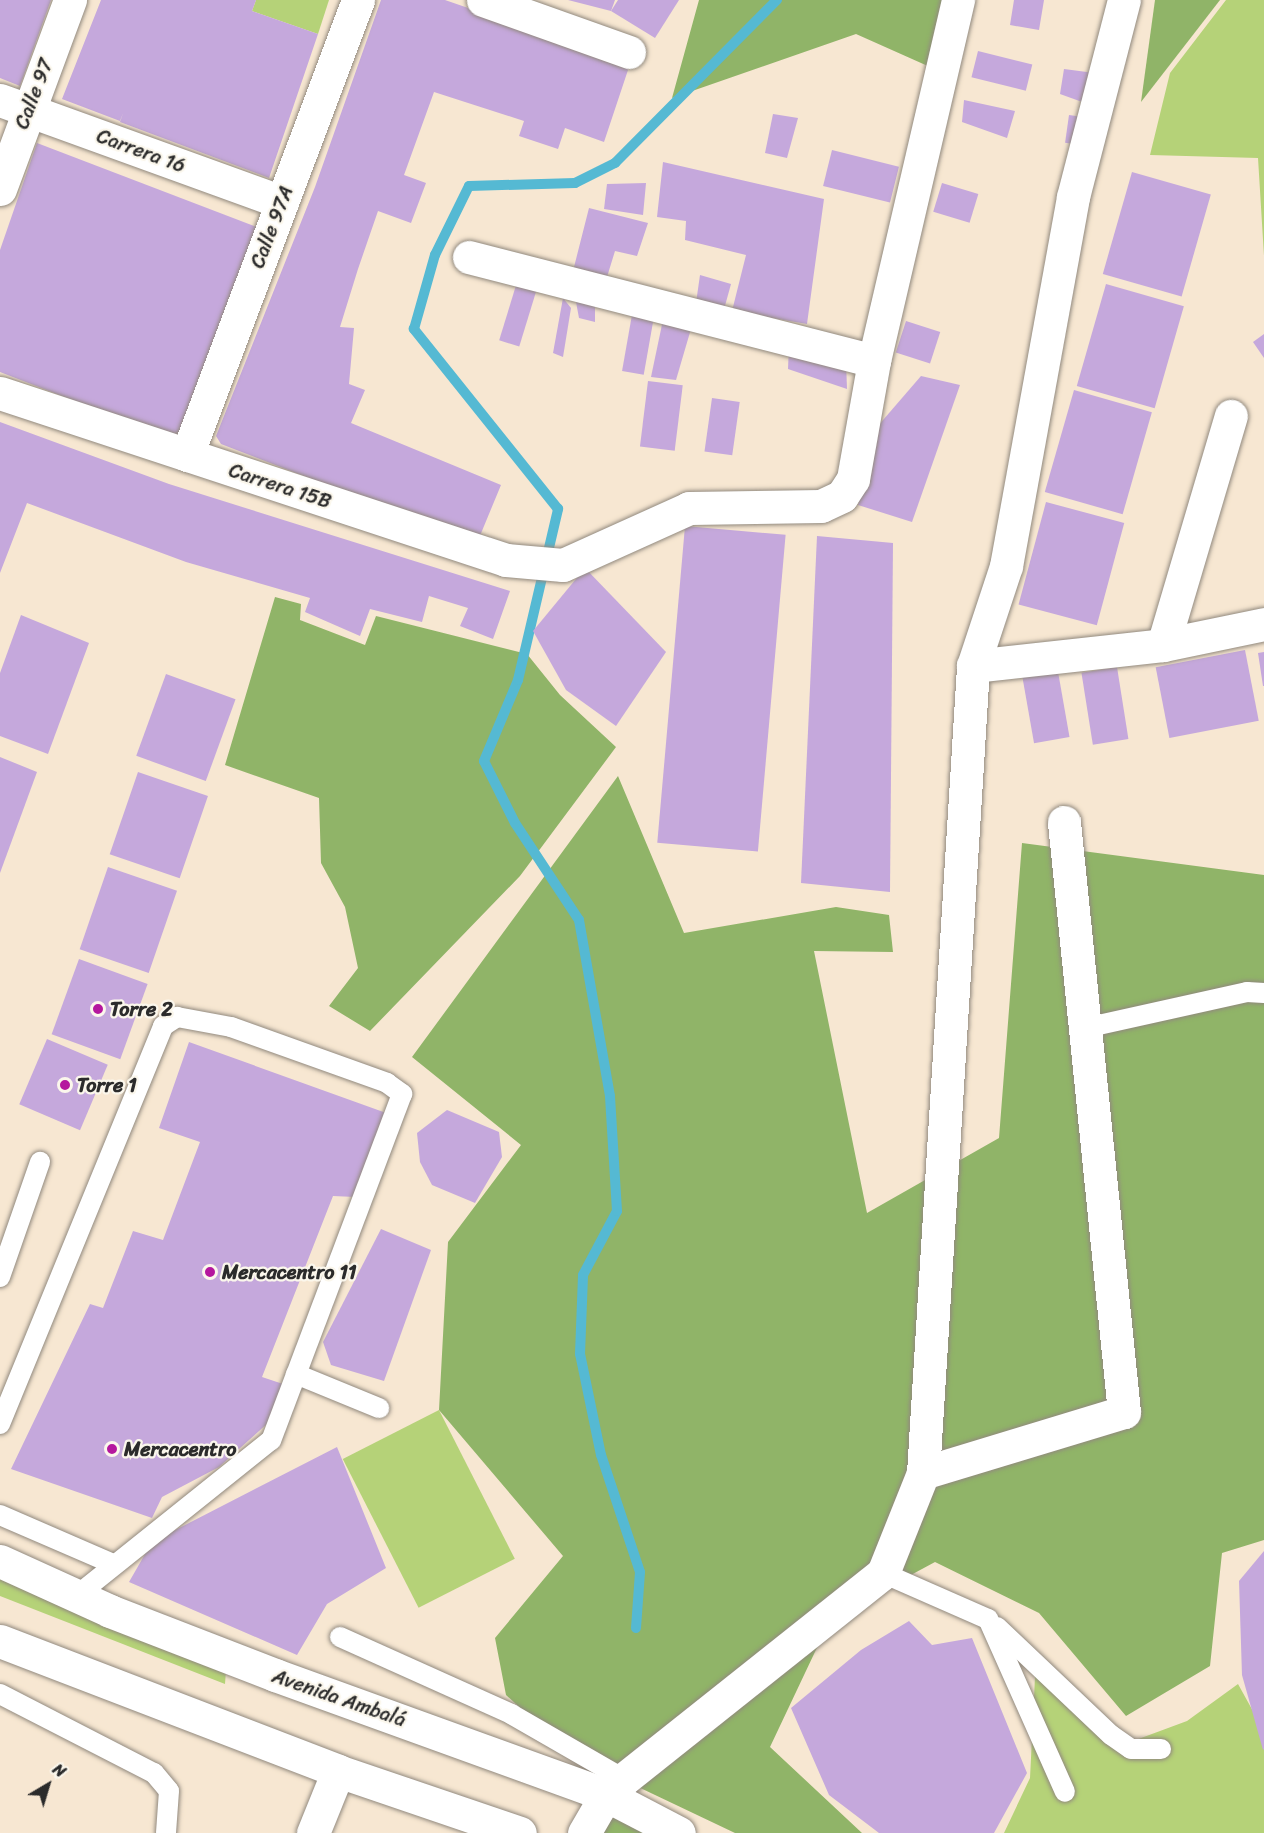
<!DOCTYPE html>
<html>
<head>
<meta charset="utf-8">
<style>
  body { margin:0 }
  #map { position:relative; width:1264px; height:1833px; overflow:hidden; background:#f7e7d2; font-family:Sriracha,sans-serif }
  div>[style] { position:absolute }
  .green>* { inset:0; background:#b5d278; transform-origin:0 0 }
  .forest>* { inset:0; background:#90b468 }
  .stream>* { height:10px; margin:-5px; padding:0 5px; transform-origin:5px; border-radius:5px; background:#55b9d3 }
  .building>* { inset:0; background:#c5a8dc; transform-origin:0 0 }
  .roads { filter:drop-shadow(0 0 2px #91897e) drop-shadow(0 0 2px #91897e) }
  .lane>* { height:20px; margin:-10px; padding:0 10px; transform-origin:10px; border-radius:10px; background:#fff }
  .street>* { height:33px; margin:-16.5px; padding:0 16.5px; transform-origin:16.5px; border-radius:16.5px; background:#fff }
  .primary>* { height:33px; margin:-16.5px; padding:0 16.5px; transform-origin:16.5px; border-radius:16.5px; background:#fff }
  .dots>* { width:16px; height:16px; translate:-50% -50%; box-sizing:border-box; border:3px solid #fbf7ec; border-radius:50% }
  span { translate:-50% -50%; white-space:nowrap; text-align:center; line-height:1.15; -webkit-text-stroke:4.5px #fbf7ec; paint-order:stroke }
  .street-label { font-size:20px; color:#2b2b2b }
  .poi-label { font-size:20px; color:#2b2b2b; font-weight:700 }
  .left { translate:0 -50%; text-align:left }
  .north { position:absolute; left:18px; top:1755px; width:60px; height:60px; -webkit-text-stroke:4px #fbf7ec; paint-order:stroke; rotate:38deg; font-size:16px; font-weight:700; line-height:24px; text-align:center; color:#2b2b2b }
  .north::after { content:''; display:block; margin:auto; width:21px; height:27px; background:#2b2b2b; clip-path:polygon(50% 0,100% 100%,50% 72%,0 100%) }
</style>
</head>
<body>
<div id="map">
  <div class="green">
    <i style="clip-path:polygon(256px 0,329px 0,318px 34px,252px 11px)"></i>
    <i style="clip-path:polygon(1226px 0,1264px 0,1264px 256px,1258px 158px,1150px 155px,1170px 73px)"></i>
    <i style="left:439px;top:1410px;width:167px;height:108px;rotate:63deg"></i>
    <i style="clip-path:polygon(0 1578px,226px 1670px,225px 1684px,0 1596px)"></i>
    <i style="clip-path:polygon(1036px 1657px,1133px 1741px,1187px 1721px,1238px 1684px,1264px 1731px,1264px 1833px,1004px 1833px,1030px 1778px)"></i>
  </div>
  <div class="forest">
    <i style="clip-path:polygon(699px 0,955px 0,939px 71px,856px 34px,672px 98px)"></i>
    <i style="clip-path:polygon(1155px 0,1220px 0,1141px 102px)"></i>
    <i style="clip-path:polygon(275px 597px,301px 604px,300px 620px,365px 645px,376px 616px,527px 654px,560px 695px,616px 747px,520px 876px,370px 1031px,329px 1006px,358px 968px,345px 907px,321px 863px,319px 798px,225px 765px)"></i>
    <i style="clip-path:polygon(618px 776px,684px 933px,836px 907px,889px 915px,893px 952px,814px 951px,867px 1213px,999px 1138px,1022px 843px,1264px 875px,1264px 1540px,1222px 1553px,1210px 1666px,1126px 1716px,1039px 1613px,935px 1562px,831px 1618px,770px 1747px,862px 1833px,735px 1833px,573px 1756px,506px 1695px,495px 1638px,563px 1556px,439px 1410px,448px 1242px,521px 1145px,412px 1057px)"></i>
    <i style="clip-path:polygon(614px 1814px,665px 1833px,596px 1833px)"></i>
  </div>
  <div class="stream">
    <i style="left:636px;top:1628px;width:56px;rotate:-85.9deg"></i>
    <i style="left:640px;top:1572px;width:123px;rotate:-108.4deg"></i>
    <i style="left:601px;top:1455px;width:103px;rotate:-101.7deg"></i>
    <i style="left:580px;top:1354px;width:79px;rotate:-87.8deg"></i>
    <i style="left:583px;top:1275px;width:72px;rotate:-62deg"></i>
    <i style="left:617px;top:1211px;width:115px;rotate:-93.5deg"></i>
    <i style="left:610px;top:1096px;width:179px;rotate:-100deg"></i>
    <i style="left:579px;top:920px;width:116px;rotate:-123.4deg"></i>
    <i style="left:515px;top:823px;width:69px;rotate:-116.6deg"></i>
    <i style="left:484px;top:761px;width:88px;rotate:-67.2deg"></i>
    <i style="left:518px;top:680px;width:176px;rotate:-76.8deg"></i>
    <i style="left:558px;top:509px;width:231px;rotate:-128.7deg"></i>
    <i style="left:414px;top:329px;width:77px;rotate:-74.2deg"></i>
    <i style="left:435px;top:255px;width:77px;rotate:-63.8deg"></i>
    <i style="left:469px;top:186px;width:106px;rotate:-1.6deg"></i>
    <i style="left:575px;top:183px;width:45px;rotate:-26.6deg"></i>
    <i style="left:615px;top:163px;width:230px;rotate:-45.2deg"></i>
  </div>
  <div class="building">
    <i style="clip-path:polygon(0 0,51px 0,20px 86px,0 78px)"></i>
    <i style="clip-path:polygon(101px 0,256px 0,252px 11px,318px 34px,269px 178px,120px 122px,123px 113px,120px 121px,62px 99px)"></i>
    <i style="clip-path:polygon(381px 0,445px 0,630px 64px,604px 142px,565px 128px,558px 149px,519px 136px,524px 121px,434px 92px,404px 175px,426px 183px,411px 223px,378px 211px,358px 269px,340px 327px,354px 328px,349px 384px,365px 390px,351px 423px,501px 485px,477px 543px,221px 444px,216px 436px,315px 187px)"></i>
    <i style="clip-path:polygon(568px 0,615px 0,611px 11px)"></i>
    <i style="clip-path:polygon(618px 0,679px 0,655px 38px,611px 11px)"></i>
    <i style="clip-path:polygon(1014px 0,1044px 0,1039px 30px,1010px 25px)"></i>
    <i style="left:978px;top:51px;width:56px;height:27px;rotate:14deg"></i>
    <i style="clip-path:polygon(1064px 69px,1102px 74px,1096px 107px,1060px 94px)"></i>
    <i style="clip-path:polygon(964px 100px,1015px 111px,1007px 138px,962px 122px)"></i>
    <i style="clip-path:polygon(773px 114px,798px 118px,787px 158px,765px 153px)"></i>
    <i style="left:1069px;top:115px;width:21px;height:28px;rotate:8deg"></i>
    <i style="clip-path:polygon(37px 143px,262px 229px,178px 441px,0 372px,0 250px)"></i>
    <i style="left:832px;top:150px;width:69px;height:37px;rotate:14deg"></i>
    <i style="clip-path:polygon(663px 162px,824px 199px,807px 324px,732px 311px,746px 255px,685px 240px,686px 221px,657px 217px)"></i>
    <i style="left:1132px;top:172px;width:82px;height:106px;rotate:16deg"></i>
    <i style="clip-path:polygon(646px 183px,643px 215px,604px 209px,607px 184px)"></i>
    <i style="left:942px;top:183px;width:38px;height:30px;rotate:17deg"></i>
    <i style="clip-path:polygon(589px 208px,648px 223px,637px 256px,615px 251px,607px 277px,573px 271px)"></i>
    <i style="clip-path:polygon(700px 275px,731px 284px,723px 313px,696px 303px)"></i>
    <i style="left:517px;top:282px;width:21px;height:61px;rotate:17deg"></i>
    <i style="left:1106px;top:284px;width:81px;height:106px;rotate:16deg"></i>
    <i style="clip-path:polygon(574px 291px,595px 293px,595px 322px,579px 318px)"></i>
    <i style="clip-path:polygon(563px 298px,571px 308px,563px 357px,553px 353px)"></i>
    <i style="left:633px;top:309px;width:22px;height:63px;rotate:10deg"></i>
    <i style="clip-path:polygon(664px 315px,693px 322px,676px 380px,651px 377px)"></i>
    <i style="left:906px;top:321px;width:36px;height:33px;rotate:18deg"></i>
    <i style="clip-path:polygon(1264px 334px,1264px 358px,1253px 342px)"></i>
    <i style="clip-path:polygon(789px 346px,846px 361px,847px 389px,788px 369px)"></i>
    <i style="clip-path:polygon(921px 376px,960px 385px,912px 522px,858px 505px,877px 427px)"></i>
    <i style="left:648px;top:381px;width:35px;height:66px;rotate:7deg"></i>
    <i style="left:1074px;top:390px;width:81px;height:106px;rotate:16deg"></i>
    <i style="left:712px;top:398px;width:28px;height:54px;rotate:8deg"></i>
    <i style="clip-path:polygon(0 422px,169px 484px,510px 591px,493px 639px,460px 626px,468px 608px,429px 596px,422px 622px,370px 609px,360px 636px,305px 612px,310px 598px,186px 562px,27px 503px,0 573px)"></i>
    <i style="left:1046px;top:502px;width:81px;height:106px;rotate:15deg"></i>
    <i style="left:685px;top:526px;width:101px;height:318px;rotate:5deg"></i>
    <i style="clip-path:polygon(817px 536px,893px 543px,890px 892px,801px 883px)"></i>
    <i style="clip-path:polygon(585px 568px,666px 652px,616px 726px,566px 690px,533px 631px)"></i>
    <i style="clip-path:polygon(21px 615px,89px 643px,48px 754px,0 736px,0 673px)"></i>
    <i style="left:1245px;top:650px;width:72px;height:91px;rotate:79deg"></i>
    <i style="clip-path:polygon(1264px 652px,1264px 686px,1263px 686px,1258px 653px)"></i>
    <i style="left:1057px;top:666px;width:72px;height:36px;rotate:80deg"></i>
    <i style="left:1117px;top:667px;width:73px;height:36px;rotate:81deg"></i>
    <i style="left:166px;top:674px;width:74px;height:87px;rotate:20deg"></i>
    <i style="clip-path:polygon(0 757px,37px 772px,0 873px)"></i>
    <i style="left:138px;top:772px;width:74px;height:87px;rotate:19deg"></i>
    <i style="left:108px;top:867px;width:73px;height:87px;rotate:19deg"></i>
    <i style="left:79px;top:959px;width:73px;height:80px;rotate:20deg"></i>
    <i style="left:47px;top:1039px;width:66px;height:71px;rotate:23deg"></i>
    <i style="clip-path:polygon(189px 1042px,389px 1114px,355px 1197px,333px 1196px,262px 1377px,283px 1384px,268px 1423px,219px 1467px,162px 1497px,152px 1518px,11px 1469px,90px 1304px,103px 1308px,133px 1231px,163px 1240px,200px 1142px,159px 1128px)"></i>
    <i style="clip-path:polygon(447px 1110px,499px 1132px,502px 1157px,475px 1203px,432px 1185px,420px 1162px,417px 1133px)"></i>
    <i style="clip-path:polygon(381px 1229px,431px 1250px,384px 1381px,331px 1365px,323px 1342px)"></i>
    <i style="clip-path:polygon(337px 1447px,386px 1568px,327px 1604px,297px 1655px,129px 1582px,152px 1542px)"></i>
    <i style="clip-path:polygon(1264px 1551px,1264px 1749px,1263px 1750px,1242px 1675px,1239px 1581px)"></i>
    <i style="clip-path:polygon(909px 1621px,932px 1645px,972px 1638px,1027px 1773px,994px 1833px,879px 1833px,829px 1795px,791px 1708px,861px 1650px)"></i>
  </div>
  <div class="roads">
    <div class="lane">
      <i style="left:1085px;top:1028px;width:166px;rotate:-12.5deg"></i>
      <i style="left:1247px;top:992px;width:17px;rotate:3deg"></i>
      <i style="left:0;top:1277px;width:122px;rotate:-70.8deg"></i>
      <i style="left:296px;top:1374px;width:90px;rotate:22.3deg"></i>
      <i style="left:0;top:1424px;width:430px;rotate:-67.7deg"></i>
      <i style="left:163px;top:1026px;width:17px;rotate:-33deg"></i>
      <i style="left:177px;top:1017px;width:55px;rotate:10.5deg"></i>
      <i style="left:231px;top:1027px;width:166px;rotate:19.7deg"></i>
      <i style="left:387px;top:1083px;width:19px;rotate:36deg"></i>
      <i style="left:402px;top:1094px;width:370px;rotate:110.7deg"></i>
      <i style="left:271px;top:1440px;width:250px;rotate:141.3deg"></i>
      <i style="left:0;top:1515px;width:123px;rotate:23.4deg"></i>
      <i style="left:883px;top:1573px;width:115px;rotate:23.7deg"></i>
      <i style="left:988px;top:1619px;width:189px;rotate:66deg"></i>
      <i style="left:997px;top:1627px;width:157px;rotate:43.5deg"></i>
      <i style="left:1111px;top:1735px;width:24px;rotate:35deg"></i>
      <i style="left:1131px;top:1749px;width:30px"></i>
      <i style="left:340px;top:1637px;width:188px;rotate:24.2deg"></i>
      <i style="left:511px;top:1714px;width:130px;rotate:29.9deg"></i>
      <i style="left:0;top:1694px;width:173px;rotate:27.2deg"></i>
      <i style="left:154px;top:1773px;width:23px;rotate:50deg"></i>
      <i style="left:169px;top:1791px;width:42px;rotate:94.1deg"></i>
    </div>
    <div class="street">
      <i style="left:483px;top:0;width:155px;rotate:19.6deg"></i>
      <i style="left:0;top:100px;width:300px;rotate:19.9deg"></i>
      <i style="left:0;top:189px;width:202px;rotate:-69.7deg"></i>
      <i style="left:469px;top:257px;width:418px;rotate:14.4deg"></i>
      <i style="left:0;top:393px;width:533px;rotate:18.26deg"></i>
      <i style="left:506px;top:560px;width:57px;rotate:5deg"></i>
      <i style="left:563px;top:565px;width:138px;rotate:-24.3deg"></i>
      <i style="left:689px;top:508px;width:132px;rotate:-0.9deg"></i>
      <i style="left:821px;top:506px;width:23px;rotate:-25deg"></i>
      <i style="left:842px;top:496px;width:20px;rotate:-57deg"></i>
      <i style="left:853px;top:479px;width:120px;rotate:-79.9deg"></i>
      <i style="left:874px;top:361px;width:371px;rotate:-76.9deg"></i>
      <i style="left:187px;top:455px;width:486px;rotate:-69.4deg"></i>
      <i style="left:1163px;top:645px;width:239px;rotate:-73.5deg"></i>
      <i style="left:973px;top:666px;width:191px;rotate:-6.3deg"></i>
      <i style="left:1163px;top:645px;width:103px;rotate:-11.7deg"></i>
      <i style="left:923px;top:1473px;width:809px;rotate:-86.45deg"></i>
      <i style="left:973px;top:666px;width:105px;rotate:-71.7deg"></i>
      <i style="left:1006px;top:566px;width:375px;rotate:-79.7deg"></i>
      <i style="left:1073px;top:197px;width:203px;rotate:-75.5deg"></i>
      <i style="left:313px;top:1833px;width:67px;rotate:-68deg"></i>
      <i style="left:584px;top:1833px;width:44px;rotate:-59.9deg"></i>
      <i style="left:606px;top:1795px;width:24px;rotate:-42deg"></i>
      <i style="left:624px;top:1779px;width:331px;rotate:-38.5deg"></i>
      <i style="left:883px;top:1573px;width:108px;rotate:-68.2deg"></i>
      <i style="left:923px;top:1473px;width:210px;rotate:-16.9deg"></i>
      <i style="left:1124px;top:1412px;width:593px;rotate:-95.81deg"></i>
    </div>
    <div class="primary">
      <i style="left:0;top:1561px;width:121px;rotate:24.4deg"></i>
      <i style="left:110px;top:1611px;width:177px;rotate:21.2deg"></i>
      <i style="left:275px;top:1675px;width:352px;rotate:19.9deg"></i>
      <i style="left:606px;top:1795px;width:82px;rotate:27.5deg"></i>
      <i style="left:0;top:1641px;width:362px;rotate:21deg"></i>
      <i style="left:338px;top:1771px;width:192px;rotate:18.8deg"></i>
    </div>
  </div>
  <div class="dots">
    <i style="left:98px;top:1009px;background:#b5179e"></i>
    <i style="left:65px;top:1085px;background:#b5179e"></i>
    <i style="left:210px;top:1272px;background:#b5179e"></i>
    <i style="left:112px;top:1449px;background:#b5179e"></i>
  </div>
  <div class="street-label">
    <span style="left:34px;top:94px;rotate:-69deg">Calle 97</span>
    <span style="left:141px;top:151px;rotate:20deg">Carrera 16</span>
    <span style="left:272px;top:227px;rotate:-69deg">Calle 97A</span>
    <span style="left:280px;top:486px;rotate:18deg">Carrera 15B</span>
    <span style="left:339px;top:1698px;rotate:19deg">Avenida Ambalá</span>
  </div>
  <div class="poi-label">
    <span class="left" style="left:110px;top:1009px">Torre 2</span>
    <span class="left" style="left:77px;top:1085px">Torre 1</span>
    <span class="left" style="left:222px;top:1272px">Mercacentro 11</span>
    <span class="left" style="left:124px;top:1449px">Mercacentro</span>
  </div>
  <div class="north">N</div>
</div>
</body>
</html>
